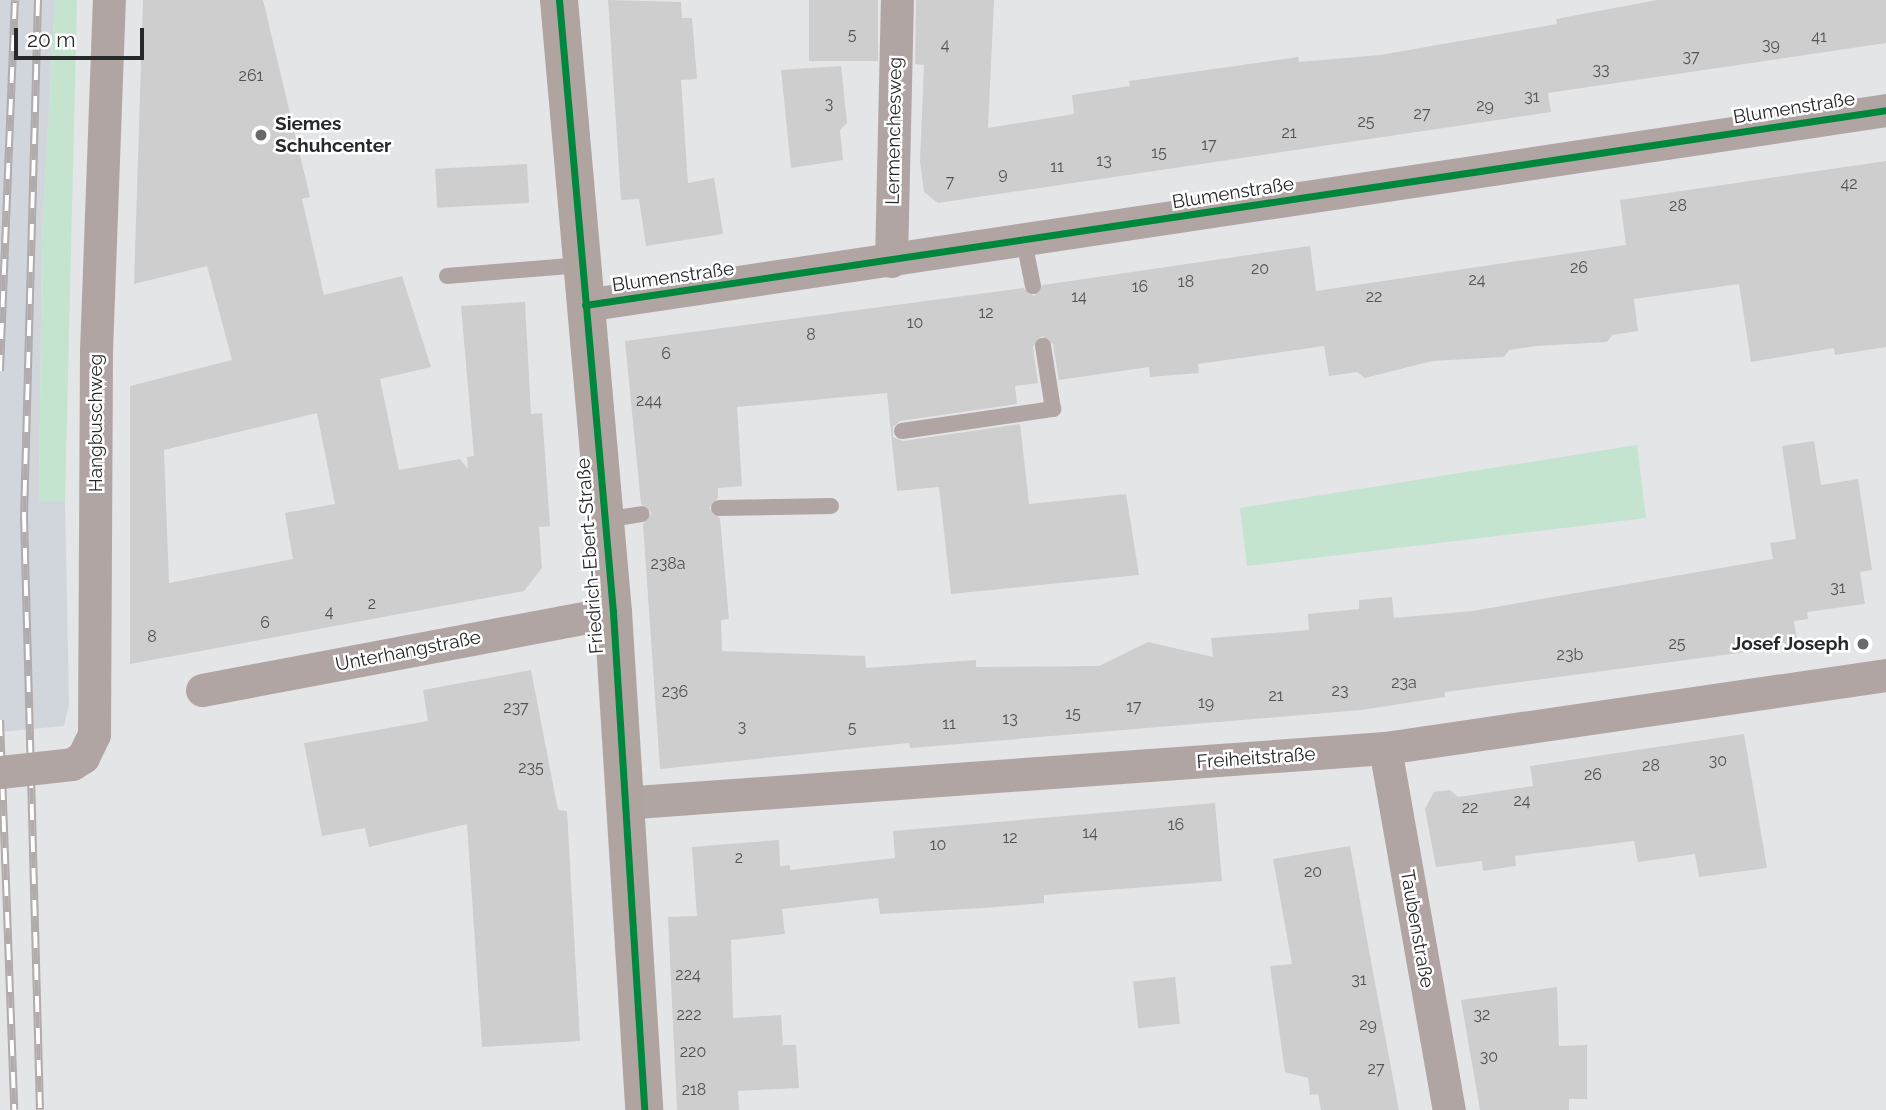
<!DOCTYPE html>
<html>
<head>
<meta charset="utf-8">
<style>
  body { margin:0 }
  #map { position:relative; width:1886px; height:1110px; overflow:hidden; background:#e3e5e7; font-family:Raleway,sans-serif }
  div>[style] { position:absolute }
  .built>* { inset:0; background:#d1d6dd }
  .green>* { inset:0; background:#c4e4cf }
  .building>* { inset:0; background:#cececf; transform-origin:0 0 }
  .service>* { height:16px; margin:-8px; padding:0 8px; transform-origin:8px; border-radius:8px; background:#b1a5a3 }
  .minor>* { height:33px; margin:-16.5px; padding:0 16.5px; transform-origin:16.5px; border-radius:16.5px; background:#b1a5a3 }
  .secondary>* { height:38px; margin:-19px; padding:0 19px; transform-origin:19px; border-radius:19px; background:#b0a4a1 }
  .rail>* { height:8px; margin-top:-4px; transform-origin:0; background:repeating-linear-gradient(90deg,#fff 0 16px,#b1abab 0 32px); box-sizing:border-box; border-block:2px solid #b1abab }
  .minor-bridge>* { height:33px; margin:-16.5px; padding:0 16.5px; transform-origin:16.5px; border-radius:16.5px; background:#b1a5a3 }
  .cycleway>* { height:7px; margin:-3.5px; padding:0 3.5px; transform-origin:3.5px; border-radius:3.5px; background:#00873e }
  .dots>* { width:19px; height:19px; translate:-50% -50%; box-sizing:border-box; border:4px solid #fff; border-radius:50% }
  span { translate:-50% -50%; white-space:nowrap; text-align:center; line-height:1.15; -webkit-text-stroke:5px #fff; paint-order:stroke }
  .number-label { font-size:16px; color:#525355 }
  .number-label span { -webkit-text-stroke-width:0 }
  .street-label { font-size:19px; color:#27282a }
  .poi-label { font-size:19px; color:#27282a; font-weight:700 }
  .left { translate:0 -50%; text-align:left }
  .right { translate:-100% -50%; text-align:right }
  .scale { position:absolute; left:14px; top:28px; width:130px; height:32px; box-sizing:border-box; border:4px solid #27282a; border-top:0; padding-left:9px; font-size:21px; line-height:24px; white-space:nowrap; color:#27282a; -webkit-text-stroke:5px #fff; paint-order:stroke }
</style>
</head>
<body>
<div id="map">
  <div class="built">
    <i style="clip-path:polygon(0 0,55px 0,42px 237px,39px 501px,65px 501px,69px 705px,64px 726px,0 732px)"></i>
  </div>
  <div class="green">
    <i style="clip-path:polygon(55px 0,77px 0,65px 501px,39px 501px,42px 237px)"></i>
    <i style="clip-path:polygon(1637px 445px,1646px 518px,1247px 566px,1240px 508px)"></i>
  </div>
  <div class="building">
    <i style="clip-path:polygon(evenodd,143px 0,263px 0,310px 197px,302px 199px,324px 295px,402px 276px,431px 367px,380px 379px,399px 470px,460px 459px,468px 469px,467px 457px,474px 456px,461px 306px,525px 302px,531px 414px,542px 413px,550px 526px,539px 527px,542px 568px,524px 591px,130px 664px,130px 386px,232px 360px,207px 266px,134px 284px,143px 0,317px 413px,335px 504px,285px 513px,293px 559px,169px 583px,164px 450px,317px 413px)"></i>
    <i style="clip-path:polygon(608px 0,681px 2px,682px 18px,692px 18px,697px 79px,681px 80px,688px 183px,714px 178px,723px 234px,646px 246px,639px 199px,621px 200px)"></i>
    <i style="left:809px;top:0;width:69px;height:61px"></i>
    <i style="clip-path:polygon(916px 0,994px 0,988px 128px,1074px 114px,1072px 95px,1130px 86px,1129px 81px,1298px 57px,1299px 62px,1380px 55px,1557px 24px,1556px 19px,1657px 0,1886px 0,1886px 43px,1548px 93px,1551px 112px,938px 203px,924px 192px,920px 161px,924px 65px,915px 64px)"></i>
    <i style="clip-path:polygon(841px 66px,847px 123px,840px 130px,843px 160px,791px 168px,781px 70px)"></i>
    <i style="clip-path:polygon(1886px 161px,1886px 347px,1835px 355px,1834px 348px,1751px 362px,1739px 284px,1634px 299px,1638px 331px,1612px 335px,1607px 342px,1536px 346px,1509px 350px,1504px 357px,1432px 361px,1365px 378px,1357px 372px,1329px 376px,1324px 346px,1198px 364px,1199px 373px,1150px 377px,1149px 367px,1059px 380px,1053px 344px,1042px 336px,1033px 347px,1038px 383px,1015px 386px,1017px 404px,900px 421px,893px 427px,893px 437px,903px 441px,1020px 424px,1029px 504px,1126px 494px,1139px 575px,951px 594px,939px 487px,897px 491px,887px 393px,737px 407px,742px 486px,718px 488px,718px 498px,709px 508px,720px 518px,729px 619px,721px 620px,722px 651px,865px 656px,866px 668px,976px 660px,976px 667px,1099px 666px,1148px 642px,1213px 657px,1211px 638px,1309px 630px,1308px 614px,1359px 609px,1359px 600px,1392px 597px,1394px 618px,1472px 611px,1773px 559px,1770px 543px,1796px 539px,1782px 446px,1814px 441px,1821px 485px,1858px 479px,1872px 570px,1860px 572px,1865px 604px,1807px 612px,1808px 619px,1794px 621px,1798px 645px,1445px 692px,1445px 697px,1361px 710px,910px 748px,909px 743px,660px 769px,643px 524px,652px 513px,641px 504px,625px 341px,1023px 288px,1034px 296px,1043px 285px,1310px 246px,1316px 291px,1626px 245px,1620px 200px)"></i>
    <i style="left:527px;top:164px;width:39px;height:92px;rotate:87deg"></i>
    <i style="clip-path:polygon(531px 670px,558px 810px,567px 811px,580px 1041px,482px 1047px,467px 824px,369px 847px,365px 828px,322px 836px,304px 743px,428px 721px,423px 690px)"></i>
    <i style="clip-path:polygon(1744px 734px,1767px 868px,1699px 877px,1695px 854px,1638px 862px,1634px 841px,1515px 856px,1516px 866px,1483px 871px,1482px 861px,1436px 867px,1425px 809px,1434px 792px,1450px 790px,1458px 797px,1533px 786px,1530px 766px)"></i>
    <i style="clip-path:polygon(1215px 803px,1222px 881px,1044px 895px,1044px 903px,983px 908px,880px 914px,878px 898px,782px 909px,785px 934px,731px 940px,733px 1018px,781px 1015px,783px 1045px,796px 1045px,799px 1088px,738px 1091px,739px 1110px,677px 1110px,668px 917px,697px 916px,692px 847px,779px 840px,780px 866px,790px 865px,790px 870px,895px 858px,893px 831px)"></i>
    <i style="clip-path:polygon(1350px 846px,1370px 956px,1399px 1110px,1321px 1110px,1318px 1094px,1310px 1095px,1308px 1078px,1285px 1072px,1270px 966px,1292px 964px,1273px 859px)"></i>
    <i style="left:1175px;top:977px;width:47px;height:42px;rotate:84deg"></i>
    <i style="clip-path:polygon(1557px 987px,1559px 1046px,1587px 1045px,1587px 1099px,1569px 1099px,1569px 1110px,1480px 1110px,1461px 1000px)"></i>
  </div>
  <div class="service">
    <i style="left:1024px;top:241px;width:46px;rotate:78.7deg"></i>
    <i style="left:447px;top:276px;width:135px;rotate:-4.7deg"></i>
    <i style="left:902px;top:431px;width:153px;rotate:-8.3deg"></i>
    <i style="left:1053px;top:409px;width:64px;rotate:-99deg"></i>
    <i style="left:719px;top:508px;width:112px;rotate:-1deg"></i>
    <i style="left:604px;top:520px;width:38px;rotate:-9deg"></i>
  </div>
  <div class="minor">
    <i style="left:891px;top:261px;width:261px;rotate:-88.7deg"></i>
    <i style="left:585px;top:305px;width:1316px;rotate:-8.52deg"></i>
    <i style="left:202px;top:690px;width:418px;rotate:-10.7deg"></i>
    <i style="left:1385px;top:748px;width:368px;rotate:80deg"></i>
    <i style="left:72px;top:764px;width:13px;rotate:-32deg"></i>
    <i style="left:83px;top:757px;width:25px;rotate:-64deg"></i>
    <i style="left:94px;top:734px;width:383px;rotate:-89.7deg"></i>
    <i style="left:96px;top:351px;width:351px;rotate:-87.9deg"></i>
    <i style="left:622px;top:803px;width:765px;rotate:-4.12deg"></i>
    <i style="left:1385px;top:748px;width:506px;rotate:-8.29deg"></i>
  </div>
  <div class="secondary">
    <i style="left:559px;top:0;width:614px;rotate:84.96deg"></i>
    <i style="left:613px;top:612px;width:499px;rotate:86.4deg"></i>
  </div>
  <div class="rail">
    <i style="left:38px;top:0;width:516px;rotate:91.55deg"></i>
    <i style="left:24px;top:516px;width:594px;rotate:88.46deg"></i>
    <i style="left:0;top:371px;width:371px;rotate:-87.7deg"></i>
    <i style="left:0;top:720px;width:390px;rotate:87.9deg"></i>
  </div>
  <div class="minor-bridge">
    <i style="left:0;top:772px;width:72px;rotate:-6.3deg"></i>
  </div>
  <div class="cycleway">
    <i style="left:559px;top:0;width:614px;rotate:84.96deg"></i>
    <i style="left:613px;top:612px;width:499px;rotate:86.4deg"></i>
    <i style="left:585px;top:305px;width:1316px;rotate:-8.52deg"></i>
  </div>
  <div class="dots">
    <i style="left:261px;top:135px;background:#696a6c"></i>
    <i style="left:1863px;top:644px;background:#696a6c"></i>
  </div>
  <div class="number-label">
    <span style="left:852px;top:35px">5</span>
    <span style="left:1819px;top:37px">41</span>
    <span style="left:945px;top:45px">4</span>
    <span style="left:1771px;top:45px">39</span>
    <span style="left:1691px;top:57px">37</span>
    <span style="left:1601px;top:70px">33</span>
    <span style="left:251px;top:76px">261</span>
    <span style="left:1532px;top:97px">31</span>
    <span style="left:829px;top:104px">3</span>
    <span style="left:1485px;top:106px">29</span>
    <span style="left:1422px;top:114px">27</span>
    <span style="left:1366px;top:122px">25</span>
    <span style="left:1289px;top:133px">21</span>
    <span style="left:1209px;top:145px">17</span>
    <span style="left:1159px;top:153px">15</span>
    <span style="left:1104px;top:161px">13</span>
    <span style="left:1057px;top:167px">11</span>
    <span style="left:1003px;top:174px">9</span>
    <span style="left:950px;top:182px">7</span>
    <span style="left:1849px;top:184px">42</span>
    <span style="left:1678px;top:206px">28</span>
    <span style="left:1579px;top:268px">26</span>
    <span style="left:1260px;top:269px">20</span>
    <span style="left:1477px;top:280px">24</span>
    <span style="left:1186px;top:282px">18</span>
    <span style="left:1140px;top:287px">16</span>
    <span style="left:1079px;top:297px">14</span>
    <span style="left:1374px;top:297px">22</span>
    <span style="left:986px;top:313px">12</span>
    <span style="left:915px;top:323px">10</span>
    <span style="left:811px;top:335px">8</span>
    <span style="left:666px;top:354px">6</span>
    <span style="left:649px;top:401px">244</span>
    <span style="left:668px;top:564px">238a</span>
    <span style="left:1838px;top:588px">31</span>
    <span style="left:372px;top:604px">2</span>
    <span style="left:329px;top:612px">4</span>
    <span style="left:265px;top:623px">6</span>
    <span style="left:152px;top:637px">8</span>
    <span style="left:1677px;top:644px">25</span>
    <span style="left:1570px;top:655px">23b</span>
    <span style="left:1404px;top:683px">23a</span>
    <span style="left:1340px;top:691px">23</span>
    <span style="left:675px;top:692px">236</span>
    <span style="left:1276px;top:696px">21</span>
    <span style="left:1206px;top:703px">19</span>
    <span style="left:1134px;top:707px">17</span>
    <span style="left:516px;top:708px">237</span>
    <span style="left:1073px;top:714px">15</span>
    <span style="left:1010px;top:719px">13</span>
    <span style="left:949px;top:724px">11</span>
    <span style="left:742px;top:727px">3</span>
    <span style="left:852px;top:728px">5</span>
    <span style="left:1718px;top:761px">30</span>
    <span style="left:1651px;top:766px">28</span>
    <span style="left:531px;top:768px">235</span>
    <span style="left:1593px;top:775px">26</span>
    <span style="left:1522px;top:801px">24</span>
    <span style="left:1470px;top:808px">22</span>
    <span style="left:1176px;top:825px">16</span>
    <span style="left:1090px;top:833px">14</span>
    <span style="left:1010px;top:838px">12</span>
    <span style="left:938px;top:845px">10</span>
    <span style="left:739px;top:858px">2</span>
    <span style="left:1313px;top:872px">20</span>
    <span style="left:688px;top:975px">224</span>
    <span style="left:1359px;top:980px">31</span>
    <span style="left:689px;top:1015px">222</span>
    <span style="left:1482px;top:1015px">32</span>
    <span style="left:1368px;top:1025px">29</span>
    <span style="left:693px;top:1052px">220</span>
    <span style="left:1489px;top:1057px">30</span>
    <span style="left:1376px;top:1069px">27</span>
    <span style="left:694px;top:1090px">218</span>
  </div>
  <div class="street-label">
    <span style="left:1794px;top:108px;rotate:-9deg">Blumenstraße</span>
    <span style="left:894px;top:131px;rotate:-89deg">Lermenchesweg</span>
    <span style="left:1233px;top:193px;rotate:-9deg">Blumenstraße</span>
    <span style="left:673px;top:277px;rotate:-8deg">Blumenstraße</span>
    <span style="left:96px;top:423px;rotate:-90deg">Hangbuschweg</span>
    <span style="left:590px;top:556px;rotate:-94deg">Friedrich-Ebert-Straße</span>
    <span style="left:408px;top:651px;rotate:-11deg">Unterhangstraße</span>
    <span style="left:1256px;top:758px;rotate:-4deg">Freiheitstraße</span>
    <span style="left:1417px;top:929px;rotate:80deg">Taubenstraße</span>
  </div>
  <div class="poi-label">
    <span class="left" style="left:275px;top:135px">Siemes<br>Schuhcenter</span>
    <span class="right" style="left:1849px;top:644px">Josef Joseph</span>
  </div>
  <div class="scale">20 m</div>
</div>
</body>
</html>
